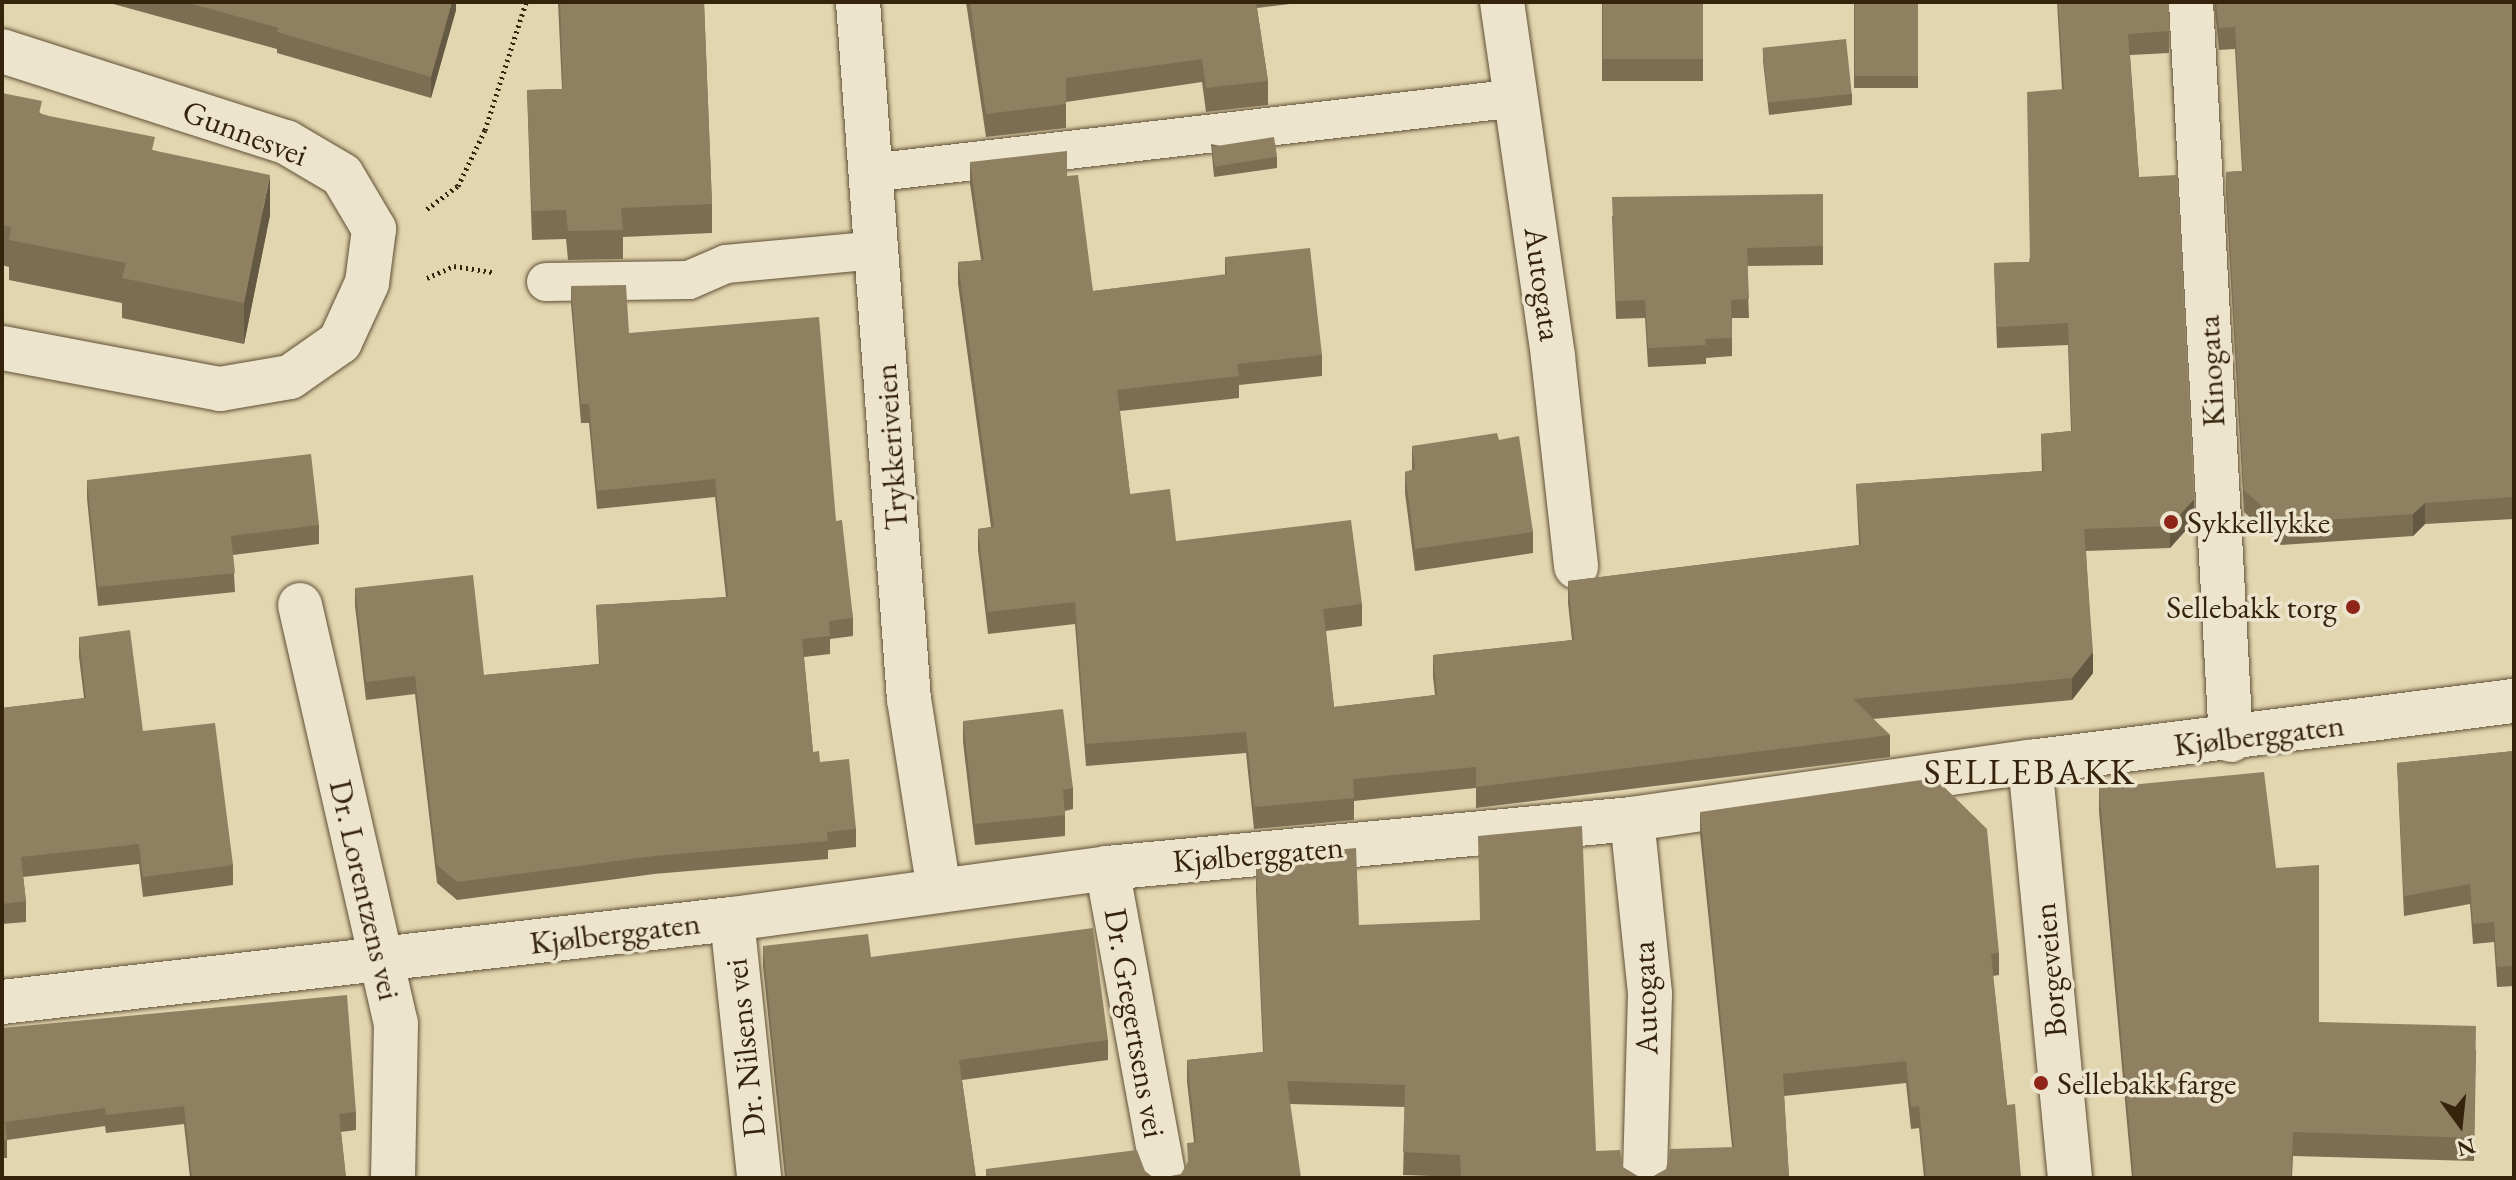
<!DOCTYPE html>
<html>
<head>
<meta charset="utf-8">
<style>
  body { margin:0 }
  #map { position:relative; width:2516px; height:1180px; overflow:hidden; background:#e2d6b0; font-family:"EB Garamond",serif }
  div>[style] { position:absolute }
  .path>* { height:5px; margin-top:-2.5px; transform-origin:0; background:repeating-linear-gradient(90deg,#36230c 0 2px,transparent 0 6px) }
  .roads { filter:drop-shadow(0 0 2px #615035) drop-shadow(0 0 2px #615035) }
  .service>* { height:38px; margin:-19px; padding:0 19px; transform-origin:19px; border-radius:19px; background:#ece4cc }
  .minor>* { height:44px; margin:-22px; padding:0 22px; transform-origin:22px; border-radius:22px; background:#ece4cc }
  .secondary>* { height:44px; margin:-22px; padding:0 22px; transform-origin:22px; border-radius:22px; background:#ece4cc }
  .wall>* { inset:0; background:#7b6e53; transform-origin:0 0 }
  .shaded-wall>* { inset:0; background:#645a44 }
  .building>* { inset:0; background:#8f8061; transform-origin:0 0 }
  .dots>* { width:22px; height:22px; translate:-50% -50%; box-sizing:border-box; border:4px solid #ece4cc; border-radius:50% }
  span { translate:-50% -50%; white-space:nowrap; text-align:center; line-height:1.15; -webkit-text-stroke:7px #ece4cc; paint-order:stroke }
  .street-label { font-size:32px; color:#36230c }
  .poi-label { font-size:32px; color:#36230c }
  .left { translate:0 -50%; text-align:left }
  .right { translate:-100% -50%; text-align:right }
  .quarter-label { font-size:36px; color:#36230c; letter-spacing:2px }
  .frame { position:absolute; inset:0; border:4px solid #36230c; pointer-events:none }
  .north { position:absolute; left:2420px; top:1084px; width:80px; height:80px; -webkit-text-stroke:6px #ece4cc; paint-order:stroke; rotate:165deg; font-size:22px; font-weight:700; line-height:32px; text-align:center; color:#36230c }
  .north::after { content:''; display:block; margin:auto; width:28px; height:36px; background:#36230c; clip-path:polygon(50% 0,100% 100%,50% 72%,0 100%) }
</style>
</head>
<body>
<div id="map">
  <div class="path">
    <i style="left:427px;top:209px;width:39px;rotate:-37deg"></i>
    <i style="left:458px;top:186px;width:62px;rotate:-64.3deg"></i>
    <i style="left:485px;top:130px;width:134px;rotate:-72.2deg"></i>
    <i style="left:427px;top:278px;width:30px;rotate:-24deg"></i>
    <i style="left:454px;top:266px;width:39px;rotate:9deg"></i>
  </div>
  <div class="roads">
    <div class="service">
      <i style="left:870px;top:173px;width:651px;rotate:-6.61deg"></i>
      <i style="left:546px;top:282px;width:143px;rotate:-0.8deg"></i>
      <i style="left:689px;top:280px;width:40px;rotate:-23.4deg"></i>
      <i style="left:726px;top:264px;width:151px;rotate:-5.3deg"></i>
    </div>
    <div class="minor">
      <i style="left:858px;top:2px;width:699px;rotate:85.82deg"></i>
      <i style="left:909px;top:699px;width:194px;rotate:81.1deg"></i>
      <i style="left:1502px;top:2px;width:359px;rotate:81.8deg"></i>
      <i style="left:1553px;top:357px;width:211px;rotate:83.7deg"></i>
      <i style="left:2191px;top:2px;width:739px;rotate:86.9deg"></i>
      <i style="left:2px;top:51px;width:298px;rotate:17.8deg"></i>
      <i style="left:286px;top:142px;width:65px;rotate:30.5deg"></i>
      <i style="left:342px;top:175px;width:63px;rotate:59.3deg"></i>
      <i style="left:374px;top:229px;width:54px;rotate:97.4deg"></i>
      <i style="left:367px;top:283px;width:65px;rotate:114.6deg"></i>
      <i style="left:340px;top:342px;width:61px;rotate:145deg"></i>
      <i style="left:290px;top:377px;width:71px;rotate:170.3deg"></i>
      <i style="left:220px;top:389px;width:222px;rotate:-169.3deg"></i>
      <i style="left:300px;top:605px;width:429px;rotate:77.1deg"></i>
      <i style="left:396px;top:1023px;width:155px;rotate:91.1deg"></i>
      <i style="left:1632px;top:819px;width:176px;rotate:84.1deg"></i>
      <i style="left:1650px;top:994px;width:184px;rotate:91.6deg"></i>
      <i style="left:1107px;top:868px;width:315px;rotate:79.6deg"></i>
      <i style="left:732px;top:919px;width:260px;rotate:84deg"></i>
      <i style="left:2px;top:1002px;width:735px;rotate:-6.49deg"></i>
      <i style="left:732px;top:919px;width:378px;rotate:-7.7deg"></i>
      <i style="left:1107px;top:868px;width:527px;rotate:-5.33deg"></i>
      <i style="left:1632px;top:819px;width:402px;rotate:-8.2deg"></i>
    </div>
    <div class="secondary">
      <i style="left:2070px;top:1178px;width:418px;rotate:-95.5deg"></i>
      <i style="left:2030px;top:762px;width:488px;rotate:-7.2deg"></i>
    </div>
  </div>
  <div class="wall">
    <i style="clip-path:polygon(106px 2px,456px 2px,456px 10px,431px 98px,277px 53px,277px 49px)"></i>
    <i style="clip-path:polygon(558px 2px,704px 2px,712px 204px,712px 233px,623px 237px,623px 259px,568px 260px,566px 239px,532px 240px,527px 90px,562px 89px)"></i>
    <i style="clip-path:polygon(966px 2px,1306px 2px,1257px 8px,1268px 81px,1268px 105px,1206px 112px,1202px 82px,1066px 102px,1066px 128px,986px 137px)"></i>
    <i style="left:1602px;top:2px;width:101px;height:79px"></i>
    <i style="left:1854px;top:2px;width:64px;height:86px"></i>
    <i style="clip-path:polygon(2057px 2px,2169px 2px,2169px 53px,2130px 55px,2139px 177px,2194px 521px,2170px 548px,2086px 551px,2093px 673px,2072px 700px,1873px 719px,1890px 735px,1890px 757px,1476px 808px,1476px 788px,1354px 801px,1354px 820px,1254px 829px,1246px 753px,1086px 766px,1075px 624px,988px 634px,978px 550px,978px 529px,991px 527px,958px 284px,958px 262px,981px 260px,970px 184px,970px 162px,1067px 176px,1093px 291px,1225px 275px,1225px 257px,1322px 355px,1322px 376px,1239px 385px,1239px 398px,1120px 411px,1130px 494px,1176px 541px,1362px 604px,1362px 626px,1326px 631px,1334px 707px,1435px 695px,1433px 677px,1433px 655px,1572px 640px,1568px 603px,1568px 581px,1859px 545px,1856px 484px,2042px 471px,2041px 434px,2071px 431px,2068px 345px,1997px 348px,1994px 263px,2029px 262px,2062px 89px)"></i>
    <i style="clip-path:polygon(2214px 2px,2514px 2px,2514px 519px,2425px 524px,2413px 536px,2281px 545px,2244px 512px,2226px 194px,2226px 172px,2242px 171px,2235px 49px,2219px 50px)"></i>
    <i style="clip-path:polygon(1763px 49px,1852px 94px,1852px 105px,1769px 115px,1763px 61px)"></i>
    <i style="clip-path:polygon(2px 93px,42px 114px,155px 151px,270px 215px,244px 344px,122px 318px,122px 303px,9px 280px,9px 267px,2px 265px)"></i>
    <i style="clip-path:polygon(1211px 144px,1277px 157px,1277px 168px,1214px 177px)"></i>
    <i style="clip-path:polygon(1823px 194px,1823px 265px,1747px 266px,1749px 318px,1732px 318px,1732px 356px,1706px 358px,1706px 364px,1648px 367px,1645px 318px,1616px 319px,1612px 216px)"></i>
    <i style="clip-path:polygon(571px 286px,629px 333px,836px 521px,853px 618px,853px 636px,830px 639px,830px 654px,804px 657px,813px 752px,856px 829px,856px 847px,828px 850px,828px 859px,654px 874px,457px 900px,437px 883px,415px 694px,366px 700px,355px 606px,355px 588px,484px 675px,599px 664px,596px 605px,726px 597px,715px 497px,597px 509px,589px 423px,581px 423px,571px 304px)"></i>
    <i style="clip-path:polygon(1499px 440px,1533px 532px,1533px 553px,1415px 571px,1405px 493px,1405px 472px,1412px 470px,1412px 446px)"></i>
    <i style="clip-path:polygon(87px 480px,319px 525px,319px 544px,233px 555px,235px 592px,98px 606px,87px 499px)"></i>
    <i style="clip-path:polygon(79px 637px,233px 865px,233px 885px,143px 897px,139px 864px,23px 877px,26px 901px,26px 922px,2px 924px,2px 708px,84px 698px,79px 657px)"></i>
    <i style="clip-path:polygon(963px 721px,1073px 788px,1073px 809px,1065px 811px,1065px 836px,975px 845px,963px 742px)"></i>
    <i style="clip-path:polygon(2514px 751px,2514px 986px,2497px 987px,2494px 942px,2473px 944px,2470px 904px,2404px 916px,2397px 763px)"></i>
    <i style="clip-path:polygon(2099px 788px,2319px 1022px,2476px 1050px,2474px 1161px,2293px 1156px,2292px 1178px,2132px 1178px,2099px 812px)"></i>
    <i style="clip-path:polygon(1700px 812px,1999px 953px,1999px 975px,1993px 976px,2007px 1105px,2021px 1178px,1924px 1178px,1919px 1128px,1911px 1129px,1906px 1083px,1784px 1096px,1789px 1178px,1732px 1147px,1700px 834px)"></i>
    <i style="clip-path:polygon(1260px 857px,1359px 925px,1596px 1151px,1641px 1178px,1460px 1178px,1460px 1177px,1403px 1175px,1405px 1107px,1290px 1104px,1181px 1174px,1187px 1164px,1194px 1142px,1187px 1082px,1187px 1060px,1263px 1052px,1256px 891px,1256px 869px,1260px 869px)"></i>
    <i style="clip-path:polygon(763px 946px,871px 957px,1108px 1040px,1108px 1060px,962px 1080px,976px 1178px,785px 1178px,763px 966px)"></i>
    <i style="clip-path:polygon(2px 1028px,356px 1112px,356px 1130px,341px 1132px,346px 1178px,190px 1178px,184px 1124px,106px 1133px,105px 1126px,7px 1140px,7px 1158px,2px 1158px)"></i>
  </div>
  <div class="shaded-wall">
    <i style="clip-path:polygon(452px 2px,456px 2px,456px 10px,431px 98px,431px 77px)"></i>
    <i style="clip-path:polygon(270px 175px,270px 215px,244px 344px,244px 303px)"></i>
    <i style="clip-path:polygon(2194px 499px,2194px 521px,2170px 548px,2170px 526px)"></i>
    <i style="clip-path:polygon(2425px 503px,2425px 524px,2413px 536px,2413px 514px)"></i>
    <i style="clip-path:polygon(2093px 652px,2093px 673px,2072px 700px,2072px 678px)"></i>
  </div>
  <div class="building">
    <i style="clip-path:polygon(185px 2px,452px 2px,431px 77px,277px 32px,279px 28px)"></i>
    <i style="clip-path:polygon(560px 2px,704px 2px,712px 204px,621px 208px,623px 230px,568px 231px,566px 210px,532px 211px,527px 90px,563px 89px)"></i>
    <i style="clip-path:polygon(970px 2px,1256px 2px,1268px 81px,1206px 88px,1202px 59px,1066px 78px,1066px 104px,986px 114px)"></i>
    <i style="left:1603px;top:2px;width:100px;height:57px"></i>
    <i style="left:1855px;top:2px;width:63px;height:74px"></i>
    <i style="clip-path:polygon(2058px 2px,2169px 2px,2169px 31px,2128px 34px,2139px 177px,2177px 175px,2194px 499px,2170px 526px,2084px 529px,2093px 652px,2072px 678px,1853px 699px,1890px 735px,1476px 787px,1476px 767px,1353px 779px,1354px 798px,1254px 807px,1246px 732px,1086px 744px,1075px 602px,988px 612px,978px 529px,994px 527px,958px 262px,984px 260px,970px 162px,1067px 151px,1067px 176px,1078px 175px,1093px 291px,1227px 274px,1225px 257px,1310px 248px,1322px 355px,1237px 364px,1239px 376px,1117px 390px,1130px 494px,1170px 489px,1176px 541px,1351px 520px,1362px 604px,1323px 609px,1334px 707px,1437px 695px,1433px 655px,1574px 640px,1568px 581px,1861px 545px,1856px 484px,2044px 471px,2041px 434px,2072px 431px,2068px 323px,1997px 327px,1994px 263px,2030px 262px,2027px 92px,2064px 89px)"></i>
    <i style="clip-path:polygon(2216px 2px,2514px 2px,2514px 497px,2425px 503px,2413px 514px,2281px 523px,2244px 490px,2226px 172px,2243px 171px,2235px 27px,2219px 28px)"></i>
    <i style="left:1846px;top:39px;width:55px;height:84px;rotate:84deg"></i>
    <i style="clip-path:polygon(2px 93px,42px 101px,39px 114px,155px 137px,152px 150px,270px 175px,244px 303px,122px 278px,126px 263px,9px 240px,11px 227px,2px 225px)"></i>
    <i style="left:1274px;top:137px;width:20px;height:63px;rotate:81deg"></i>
    <i style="clip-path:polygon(1823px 194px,1823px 246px,1747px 248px,1749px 299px,1731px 300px,1732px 338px,1705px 339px,1706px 345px,1648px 348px,1645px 300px,1616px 301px,1612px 197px)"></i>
    <i style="clip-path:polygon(626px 285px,629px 333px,819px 317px,836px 521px,842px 520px,853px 618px,829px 621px,830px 636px,802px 639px,813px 752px,819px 751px,820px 762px,849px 759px,856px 829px,827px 832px,828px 841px,654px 856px,457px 882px,437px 865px,415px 676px,366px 682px,355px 588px,473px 575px,484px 675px,600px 664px,596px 605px,728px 597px,715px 479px,597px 491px,589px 404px,581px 404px,571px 286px)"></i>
    <i style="clip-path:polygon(1497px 433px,1499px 440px,1519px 436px,1533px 532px,1415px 549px,1405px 472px,1415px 469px,1412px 446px)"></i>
    <i style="clip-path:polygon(311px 454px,319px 525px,231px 536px,235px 573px,98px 587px,87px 480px)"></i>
    <i style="clip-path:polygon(130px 630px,143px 731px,215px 723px,233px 865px,143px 877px,139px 844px,21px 857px,26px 901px,2px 904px,2px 708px,86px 698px,79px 637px)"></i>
    <i style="clip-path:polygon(1063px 709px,1073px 788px,1063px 790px,1065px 815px,975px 824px,963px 721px)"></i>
    <i style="clip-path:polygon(2514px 751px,2514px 966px,2497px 967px,2494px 922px,2473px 924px,2470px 884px,2404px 896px,2397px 763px)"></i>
    <i style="clip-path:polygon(2264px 772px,2276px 868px,2319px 865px,2319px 1022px,2476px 1026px,2474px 1138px,2293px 1132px,2291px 1178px,2134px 1178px,2099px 788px)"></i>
    <i style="clip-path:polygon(1935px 778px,1987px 829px,1999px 953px,1991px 954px,2007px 1105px,2015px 1104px,2021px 1178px,1926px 1178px,1919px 1106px,1911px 1107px,1906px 1061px,1783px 1074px,1789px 1178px,1650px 1178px,1666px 1169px,1670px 1149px,1734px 1147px,1700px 812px)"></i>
    <i style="clip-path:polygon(1582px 826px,1596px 1151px,1620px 1150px,1623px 1168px,1641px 1178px,1461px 1178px,1460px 1155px,1403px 1152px,1405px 1085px,1287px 1081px,1301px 1178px,1160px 1178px,1181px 1174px,1188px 1163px,1187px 1143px,1196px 1142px,1187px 1060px,1264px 1052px,1256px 869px,1261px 869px,1260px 857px,1356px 848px,1359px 925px,1480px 920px,1478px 836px)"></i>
    <i style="clip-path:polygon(1093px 928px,1108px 1040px,959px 1060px,976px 1178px,787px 1178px,763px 946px,868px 934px,871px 957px)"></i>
    <i style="clip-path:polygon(347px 995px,356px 1112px,339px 1114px,346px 1178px,192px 1178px,184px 1106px,106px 1115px,105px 1108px,5px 1122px,7px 1139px,2px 1140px,2px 1028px)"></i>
    <i style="clip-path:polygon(1137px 1150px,1145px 1171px,1154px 1178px,986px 1178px,986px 1169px)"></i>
  </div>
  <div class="dots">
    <i style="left:2171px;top:522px;background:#8f2418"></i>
    <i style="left:2353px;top:607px;background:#8f2418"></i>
    <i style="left:2041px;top:1083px;background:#8f2418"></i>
  </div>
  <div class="street-label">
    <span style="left:245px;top:133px;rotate:21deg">Gunnesvei</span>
    <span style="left:1543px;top:284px;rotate:82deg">Autogata</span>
    <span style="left:2211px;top:371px;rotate:-93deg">Kinogata</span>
    <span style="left:891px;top:447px;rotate:-94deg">Trykkeriveien</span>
    <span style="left:2259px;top:735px;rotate:-7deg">Kjølberggaten</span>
    <span style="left:1258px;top:854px;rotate:-5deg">Kjølberggaten</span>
    <span style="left:365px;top:890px;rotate:77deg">Dr. Lorentzens vei</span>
    <span style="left:615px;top:933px;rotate:-7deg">Kjølberggaten</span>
    <span style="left:2050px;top:970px;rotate:-95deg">Borgeveien</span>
    <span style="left:1645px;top:998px;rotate:-92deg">Autogata</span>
    <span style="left:1135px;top:1023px;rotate:80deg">Dr. Gregertsens vei</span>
    <span style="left:745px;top:1048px;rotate:-96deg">Dr. Nilsens vei</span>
  </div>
  <div class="poi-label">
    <span class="left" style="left:2187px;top:522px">Sykkellykke</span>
    <span class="right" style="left:2337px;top:607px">Sellebakk torg</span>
    <span class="left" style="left:2057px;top:1083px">Sellebakk farge</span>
  </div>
  <div class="quarter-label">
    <span style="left:2030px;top:772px">SELLEBAKK</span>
  </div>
  <div class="frame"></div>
  <div class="north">N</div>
</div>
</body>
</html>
